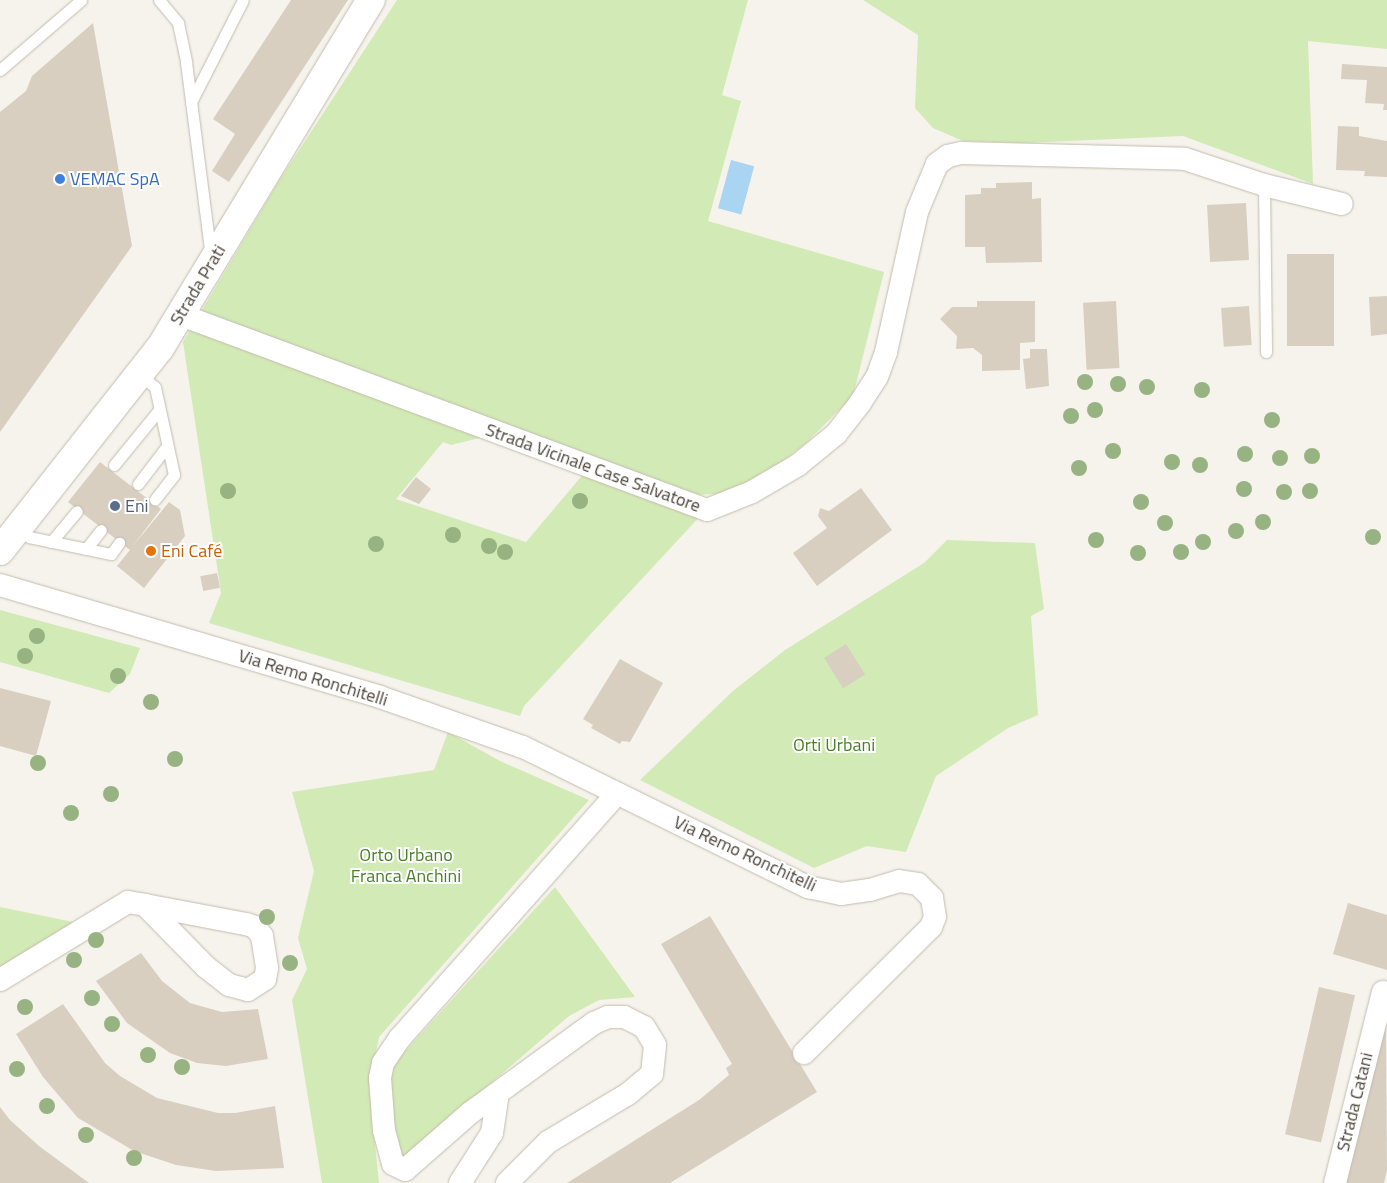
<!DOCTYPE html>
<html>
<head>
<meta charset="utf-8">
<style>
  body { margin:0 }
  #map { position:relative; width:1387px; height:1183px; overflow:hidden; background:#f6f3ec; font-family:"Titillium Web",sans-serif }
  div>[style] { position:absolute }
  .green>* { inset:0; background:#d2eab5 }
  .water>* { inset:0; background:#a9d4f2; transform-origin:0 0 }
  .building>* { inset:0; background:#d8cfc1; transform-origin:0 0 }
  .roads { filter:drop-shadow(0 0 1px #c2bbae) drop-shadow(0 0 1px #c2bbae) }
  .service>* { height:11px; margin:-5.5px; padding:0 5.5px; transform-origin:5.5px; border-radius:5.5px; background:#fff }
  .minor>* { height:22px; margin:-11px; padding:0 11px; transform-origin:11px; border-radius:11px; background:#fff }
  .tertiary>* { height:28px; margin:-14px; padding:0 14px; transform-origin:14px; border-radius:14px; background:#fff }
  .trees>* { width:16px; height:16px; margin:-8px; border-radius:50%; background:#97b381 }
  .dots>* { width:14px; height:14px; translate:-50% -50%; box-sizing:border-box; border:2px solid #fff; border-radius:50% }
  span { translate:-50% -50%; white-space:nowrap; text-align:center; line-height:1.15; -webkit-text-stroke:4px #fff; paint-order:stroke }
  .shop-label { font-size:18px; color:#366cbe }
  .left { translate:0 -50%; text-align:left }
  .street-label { font-size:18px; color:#4b4439 }
  .service-label { font-size:18px; color:#4e5e75 }
  .food-label { font-size:18px; color:#c56008 }
  .park-label { font-size:18px; color:#4a7f2a }
</style>
</head>
<body>
<div id="map">
  <div class="green">
    <i style="clip-path:polygon(397px 0,748px 0,722px 95px,741px 101px,708px 221px,884px 272px,853px 396px,805px 444px,759px 479px,716px 494px,685px 495px,512px 430px,451px 445px,443px 442px,396px 499px,526px 542px,585px 472px,703px 513px,524px 706px,520px 716px,209px 623px,221px 593px,183px 342px,277px 184px)"></i>
    <i style="clip-path:polygon(863px 0,1387px 0,1387px 49px,1308px 41px,1313px 184px,1183px 136px,1022px 143px,963px 141px,933px 128px,915px 108px,918px 35px)"></i>
    <i style="clip-path:polygon(947px 540px,1035px 543px,1044px 609px,1031px 616px,1038px 715px,1008px 728px,936px 776px,906px 852px,867px 846px,814px 868px,640px 780px,733px 691px,785px 650px,924px 563px)"></i>
    <i style="clip-path:polygon(0 610px,140px 648px,130px 674px,109px 693px,0 662px)"></i>
    <i style="clip-path:polygon(448px 732px,500px 761px,589px 800px,379px 1037px,369px 1086px,379px 1183px,322px 1183px,292px 1000px,307px 969px,298px 938px,314px 871px,292px 792px,434px 770px)"></i>
    <i style="clip-path:polygon(555px 887px,635px 997px,599px 1000px,569px 1016px,404px 1158px,394px 1137px,388px 1092px,395px 1062px)"></i>
    <i style="clip-path:polygon(0 907px,73px 922px,0 968px)"></i>
  </div>
  <div class="water">
    <i style="left:731px;top:160px;width:24px;height:50px;rotate:15deg"></i>
  </div>
  <div class="building">
    <i style="clip-path:polygon(291px 0,348px 0,229px 182px,212px 171px,235px 134px,213px 119px)"></i>
    <i style="clip-path:polygon(93px 23px,132px 246px,0 432px,0 112px,26px 91px,32px 76px)"></i>
    <i style="clip-path:polygon(1342px 64px,1387px 67px,1387px 110px,1383px 110px,1384px 104px,1365px 103px,1367px 80px,1341px 79px)"></i>
    <i style="clip-path:polygon(1338px 126px,1359px 127px,1359px 136px,1387px 141px,1387px 177px,1364px 176px,1365px 171px,1336px 170px)"></i>
    <i style="clip-path:polygon(1032px 182px,1032px 199px,1041px 198px,1042px 262px,986px 263px,985px 247px,965px 247px,965px 195px,981px 194px,981px 188px,996px 188px,996px 183px)"></i>
    <i style="left:1246px;top:203px;width:57px;height:39px;rotate:87deg"></i>
    <i style="left:1334px;top:254px;width:92px;height:47px;rotate:90deg"></i>
    <i style="clip-path:polygon(1387px 296px,1387px 334px,1371px 336px,1369px 297px)"></i>
    <i style="clip-path:polygon(977px 301px,1035px 301px,1035px 342px,1020px 343px,1020px 370px,982px 371px,982px 355px,973px 348px,956px 349px,957px 336px,940px 319px,952px 307px,977px 307px)"></i>
    <i style="left:1116px;top:301px;width:67px;height:33px;rotate:87deg"></i>
    <i style="left:1249px;top:306px;width:39px;height:28px;rotate:86deg"></i>
    <i style="clip-path:polygon(1030px 349px,1047px 349px,1049px 386px,1026px 389px,1023px 359px,1030px 358px)"></i>
    <i style="clip-path:polygon(100px 462px,161px 509px,132px 547px,169px 502px,180px 510px,185px 536px,144px 588px,117px 566px,130px 550px,68px 502px)"></i>
    <i style="clip-path:polygon(416px 477px,431px 489px,419px 504px,401px 496px)"></i>
    <i style="clip-path:polygon(861px 488px,892px 530px,817px 586px,793px 553px,827px 528px,818px 516px,820px 508px,829px 511px)"></i>
    <i style="left:217px;top:573px;width:15px;height:17px;rotate:79deg"></i>
    <i style="left:846px;top:644px;width:36px;height:26px;rotate:58deg"></i>
    <i style="clip-path:polygon(620px 659px,663px 683px,630px 742px,622px 741px,620px 744px,591px 728px,593px 725px,583px 719px)"></i>
    <i style="clip-path:polygon(0 688px,51px 701px,36px 756px,0 746px)"></i>
    <i style="clip-path:polygon(1348px 903px,1387px 915px,1387px 970px,1333px 954px)"></i>
    <i style="clip-path:polygon(710px 916px,817px 1092px,670px 1183px,567px 1183px,699px 1100px,729px 1075px,726px 1068px,732px 1064px,661px 944px)"></i>
    <i style="clip-path:polygon(141px 953px,162px 981px,190px 1003px,222px 1012px,258px 1009px,268px 1059px,226px 1066px,197px 1063px,170px 1053px,127px 1023px,96px 981px)"></i>
    <i style="left:1319px;top:987px;width:37px;height:151px;rotate:13deg"></i>
    <i style="clip-path:polygon(63px 1004px,105px 1063px,120px 1076px,157px 1098px,218px 1113px,235px 1113px,275px 1106px,284px 1168px,216px 1171px,176px 1165px,134px 1151px,78px 1118px,43px 1077px,16px 1034px)"></i>
    <i style="clip-path:polygon(1386px 1025px,1387px 1170px,1384px 1183px,1346px 1183px)"></i>
    <i style="clip-path:polygon(0 1107px,10px 1120px,39px 1146px,89px 1183px,0 1183px)"></i>
  </div>
  <div class="roads">
    <div class="service">
      <i style="left:159px;top:0;width:30px;rotate:50deg"></i>
      <i style="left:178px;top:23px;width:40px;rotate:78deg"></i>
      <i style="left:186px;top:62px;width:196px;rotate:82.7deg"></i>
      <i style="left:0;top:70px;width:107px;rotate:-40.8deg"></i>
      <i style="left:191px;top:102px;width:114px;rotate:-63deg"></i>
      <i style="left:1264px;top:185px;width:167px;rotate:89.3deg"></i>
      <i style="left:140px;top:375px;width:19px;rotate:39deg"></i>
      <i style="left:155px;top:387px;width:90px;rotate:77.8deg"></i>
      <i style="left:174px;top:475px;width:31px;rotate:128deg"></i>
      <i style="left:114px;top:465px;width:71px;rotate:-50.7deg"></i>
      <i style="left:138px;top:484px;width:48px;rotate:-52.7deg"></i>
      <i style="left:18px;top:529px;width:14px;rotate:36deg"></i>
      <i style="left:29px;top:537px;width:84px;rotate:11.7deg"></i>
      <i style="left:111px;top:554px;width:14px;rotate:-54deg"></i>
      <i style="left:51px;top:542px;width:40px;rotate:-50deg"></i>
      <i style="left:86px;top:549px;width:24px;rotate:-52deg"></i>
    </div>
    <div class="minor">
      <i style="left:181px;top:315px;width:561px;rotate:20.34deg"></i>
      <i style="left:707px;top:510px;width:48px;rotate:-21.8deg"></i>
      <i style="left:752px;top:492px;width:53px;rotate:-30.4deg"></i>
      <i style="left:798px;top:465px;width:49px;rotate:-39.2deg"></i>
      <i style="left:836px;top:434px;width:39px;rotate:-52deg"></i>
      <i style="left:860px;top:403px;width:31px;rotate:-57deg"></i>
      <i style="left:877px;top:377px;width:27px;rotate:-70deg"></i>
      <i style="left:886px;top:352px;width:143px;rotate:-77.5deg"></i>
      <i style="left:917px;top:212px;width:52px;rotate:-67.4deg"></i>
      <i style="left:937px;top:164px;width:14px;rotate:-36deg"></i>
      <i style="left:948px;top:156px;width:13px;rotate:-13deg"></i>
      <i style="left:961px;top:153px;width:224px;rotate:1.5deg"></i>
      <i style="left:1185px;top:159px;width:83px;rotate:18.2deg"></i>
      <i style="left:1264px;top:185px;width:80px;rotate:13.7deg"></i>
      <i style="left:0;top:585px;width:396px;rotate:16.4deg"></i>
      <i style="left:380px;top:697px;width:151px;rotate:19.3deg"></i>
      <i style="left:523px;top:747px;width:318px;rotate:26.2deg"></i>
      <i style="left:808px;top:887px;width:34px;rotate:12deg"></i>
      <i style="left:841px;top:894px;width:29px;rotate:-8deg"></i>
      <i style="left:870px;top:890px;width:30px;rotate:-17deg"></i>
      <i style="left:899px;top:881px;width:19px;rotate:9deg"></i>
      <i style="left:918px;top:884px;width:20px;rotate:45deg"></i>
      <i style="left:932px;top:898px;width:19px;rotate:81deg"></i>
      <i style="left:935px;top:917px;width:11px;rotate:112deg"></i>
      <i style="left:931px;top:927px;width:179px;rotate:135.2deg"></i>
      <i style="left:0;top:980px;width:150px;rotate:-31.4deg"></i>
      <i style="left:128px;top:902px;width:17px;rotate:10deg"></i>
      <i style="left:145px;top:905px;width:103px;rotate:10.7deg"></i>
      <i style="left:246px;top:924px;width:9px;rotate:18deg"></i>
      <i style="left:255px;top:927px;width:11px;rotate:52deg"></i>
      <i style="left:262px;top:936px;width:32px;rotate:81deg"></i>
      <i style="left:267px;top:968px;width:11px;rotate:100deg"></i>
      <i style="left:265px;top:979px;width:20px;rotate:147deg"></i>
      <i style="left:248px;top:990px;width:20px;rotate:-165deg"></i>
      <i style="left:229px;top:985px;width:29px;rotate:-142deg"></i>
      <i style="left:206px;top:967px;width:87px;rotate:-134.5deg"></i>
      <i style="left:460px;top:1183px;width:59px;rotate:-57.4deg"></i>
      <i style="left:492px;top:1133px;width:40px;rotate:-81.5deg"></i>
      <i style="left:507px;top:1183px;width:58px;rotate:-45deg"></i>
      <i style="left:548px;top:1142px;width:93px;rotate:-31deg"></i>
      <i style="left:628px;top:1094px;width:31px;rotate:-40deg"></i>
      <i style="left:652px;top:1074px;width:29px;rotate:-84deg"></i>
      <i style="left:655px;top:1045px;width:21px;rotate:-121deg"></i>
      <i style="left:644px;top:1027px;width:22px;rotate:-153deg"></i>
      <i style="left:624px;top:1017px;width:16px;rotate:180deg"></i>
      <i style="left:608px;top:1017px;width:15px;rotate:157deg"></i>
      <i style="left:594px;top:1023px;width:153px;rotate:144deg"></i>
      <i style="left:470px;top:1113px;width:86px;rotate:138.8deg"></i>
      <i style="left:405px;top:1170px;width:13px;rotate:-153deg"></i>
      <i style="left:393px;top:1164px;width:34px;rotate:-105deg"></i>
      <i style="left:384px;top:1131px;width:53px;rotate:-94.3deg"></i>
      <i style="left:380px;top:1078px;width:15px;rotate:-79deg"></i>
      <i style="left:383px;top:1063px;width:30px;rotate:-56deg"></i>
      <i style="left:400px;top:1038px;width:327px;rotate:-48.4deg"></i>
      <i style="left:1335px;top:1183px;width:197px;rotate:-75.9deg"></i>
    </div>
    <div class="tertiary">
      <i style="left:0;top:551px;width:258px;rotate:-51.8deg"></i>
      <i style="left:160px;top:348px;width:407px;rotate:-58.8deg"></i>
    </div>
  </div>
  <div class="trees">
    <i style="left:1085px;top:382px"></i>
    <i style="left:1118px;top:384px"></i>
    <i style="left:1147px;top:387px"></i>
    <i style="left:1202px;top:390px"></i>
    <i style="left:1095px;top:410px"></i>
    <i style="left:1071px;top:416px"></i>
    <i style="left:1272px;top:420px"></i>
    <i style="left:1113px;top:451px"></i>
    <i style="left:1245px;top:454px"></i>
    <i style="left:1312px;top:456px"></i>
    <i style="left:1280px;top:458px"></i>
    <i style="left:1172px;top:462px"></i>
    <i style="left:1200px;top:465px"></i>
    <i style="left:1079px;top:468px"></i>
    <i style="left:1244px;top:489px"></i>
    <i style="left:228px;top:491px"></i>
    <i style="left:1310px;top:491px"></i>
    <i style="left:1284px;top:492px"></i>
    <i style="left:580px;top:501px"></i>
    <i style="left:1141px;top:502px"></i>
    <i style="left:1263px;top:522px"></i>
    <i style="left:1165px;top:523px"></i>
    <i style="left:1236px;top:531px"></i>
    <i style="left:453px;top:535px"></i>
    <i style="left:1373px;top:537px"></i>
    <i style="left:1096px;top:540px"></i>
    <i style="left:1203px;top:542px"></i>
    <i style="left:376px;top:544px"></i>
    <i style="left:489px;top:546px"></i>
    <i style="left:505px;top:552px"></i>
    <i style="left:1181px;top:552px"></i>
    <i style="left:1138px;top:553px"></i>
    <i style="left:37px;top:636px"></i>
    <i style="left:25px;top:656px"></i>
    <i style="left:118px;top:676px"></i>
    <i style="left:151px;top:702px"></i>
    <i style="left:175px;top:759px"></i>
    <i style="left:38px;top:763px"></i>
    <i style="left:111px;top:794px"></i>
    <i style="left:71px;top:813px"></i>
    <i style="left:267px;top:917px"></i>
    <i style="left:96px;top:940px"></i>
    <i style="left:74px;top:960px"></i>
    <i style="left:290px;top:963px"></i>
    <i style="left:92px;top:998px"></i>
    <i style="left:25px;top:1007px"></i>
    <i style="left:112px;top:1024px"></i>
    <i style="left:148px;top:1055px"></i>
    <i style="left:182px;top:1067px"></i>
    <i style="left:17px;top:1069px"></i>
    <i style="left:47px;top:1106px"></i>
    <i style="left:86px;top:1135px"></i>
    <i style="left:134px;top:1158px"></i>
  </div>
  <div class="dots">
    <i style="left:60px;top:179px;background:#3f7fe0"></i>
    <i style="left:115px;top:506px;background:#5c6f8a"></i>
    <i style="left:151px;top:551px;background:#e8710a"></i>
  </div>
  <div class="shop-label">
    <span class="left" style="left:70px;top:179px">VEMAC SpA</span>
  </div>
  <div class="street-label">
    <span style="left:198px;top:285px;rotate:-59deg">Strada Prati</span>
    <span style="left:593px;top:468px;rotate:20deg">Strada Vicinale Case Salvatore</span>
    <span style="left:313px;top:678px;rotate:17deg">Via Remo Ronchitelli</span>
    <span style="left:745px;top:854px;rotate:25deg">Via Remo Ronchitelli</span>
    <span style="left:1355px;top:1102px;rotate:-76deg">Strada Catani</span>
  </div>
  <div class="service-label">
    <span class="left" style="left:125px;top:506px">Eni</span>
  </div>
  <div class="food-label">
    <span class="left" style="left:161px;top:551px">Eni Café</span>
  </div>
  <div class="park-label">
    <span style="left:834px;top:745px">Orti Urbani</span>
    <span style="left:406px;top:866px">Orto Urbano<br>Franca Anchini</span>
  </div>
</div>
</body>
</html>
